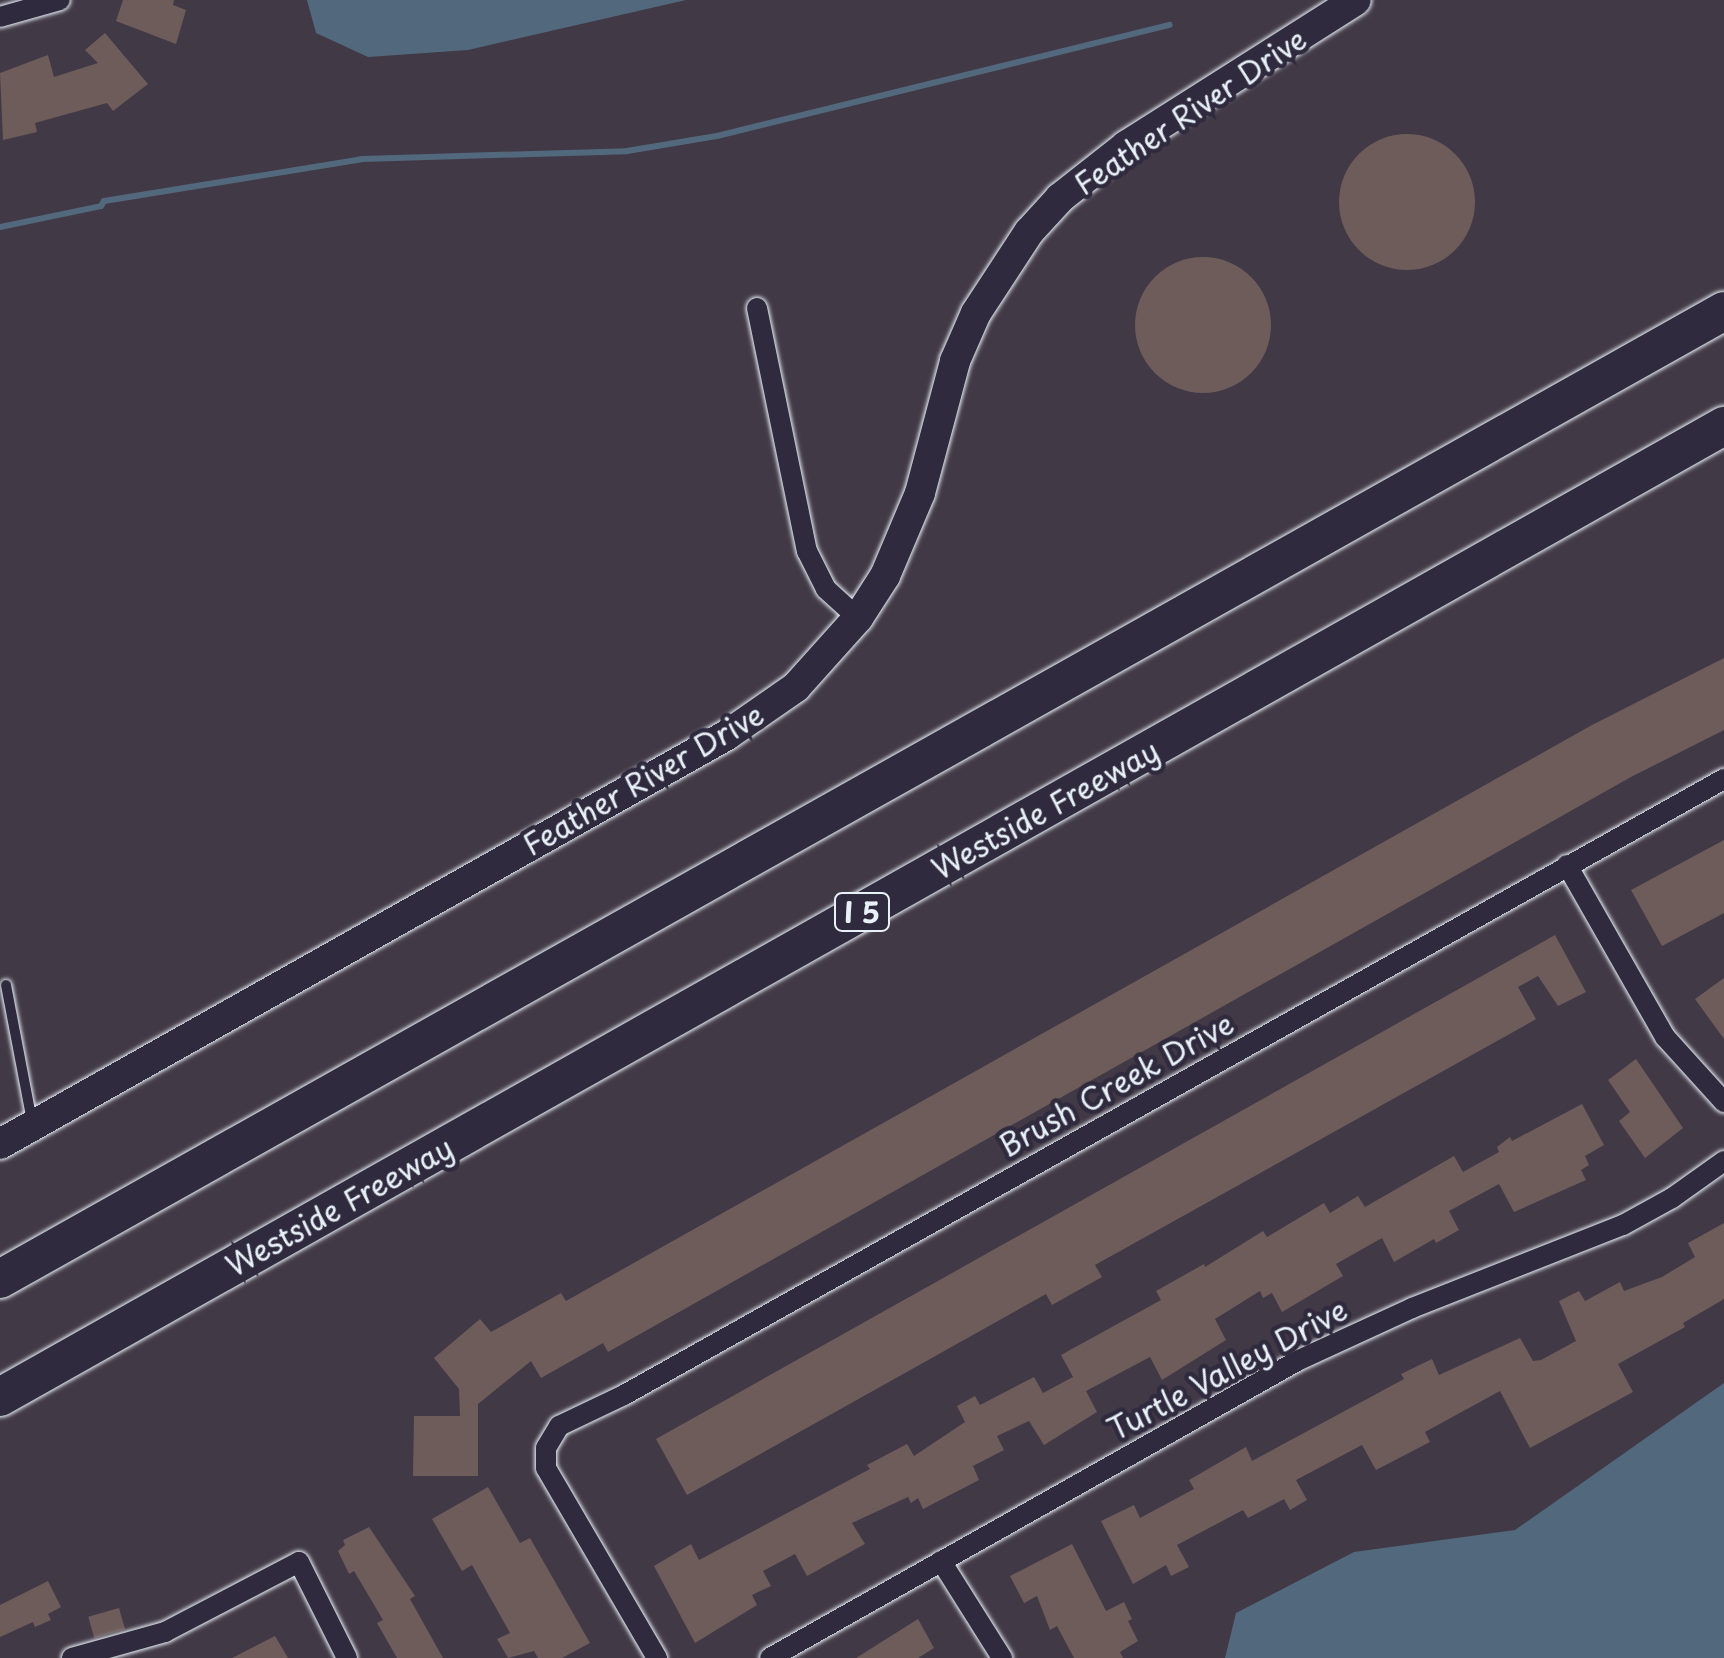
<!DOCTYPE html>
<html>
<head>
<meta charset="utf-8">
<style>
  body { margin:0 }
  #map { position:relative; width:1724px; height:1658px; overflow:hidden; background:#423946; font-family:"Playpen Sans",sans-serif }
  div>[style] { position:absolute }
  .water>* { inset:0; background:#52697d }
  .stream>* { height:6px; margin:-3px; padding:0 3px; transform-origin:3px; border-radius:3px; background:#52697d }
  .building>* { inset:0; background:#6d5c5a; transform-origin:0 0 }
  .round { border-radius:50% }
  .roads { filter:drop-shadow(0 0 2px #e8f1f8) drop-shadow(0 0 2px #e8f1f8) }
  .lane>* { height:10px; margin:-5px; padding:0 5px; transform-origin:5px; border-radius:5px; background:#2f2a3d }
  .street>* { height:20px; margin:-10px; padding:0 10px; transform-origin:10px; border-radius:10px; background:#2f2a3d }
  .secondary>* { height:30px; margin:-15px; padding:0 15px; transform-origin:15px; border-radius:15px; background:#2f2a3d }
  .highway>* { height:38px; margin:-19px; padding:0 19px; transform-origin:19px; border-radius:19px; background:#2f2a3d }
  span { translate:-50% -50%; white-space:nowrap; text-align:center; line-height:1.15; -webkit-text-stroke:9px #2f2a3d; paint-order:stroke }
  .shield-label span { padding:2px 8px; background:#2f2a3d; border:2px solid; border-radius:8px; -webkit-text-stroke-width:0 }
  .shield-label { font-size:28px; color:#e8f1f8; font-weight:700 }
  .street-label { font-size:30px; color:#e8f1f8 }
</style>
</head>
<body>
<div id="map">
  <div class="water">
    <i style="clip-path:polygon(307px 0,686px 0,468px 50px,368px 57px,316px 33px)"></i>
    <i style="clip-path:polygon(1724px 1383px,1724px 1658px,1225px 1658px,1236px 1613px,1354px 1552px,1515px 1530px)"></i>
  </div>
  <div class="stream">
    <i style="left:0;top:227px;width:103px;rotate:-11.7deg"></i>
    <i style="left:101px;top:206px;width:6px;rotate:-59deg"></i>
    <i style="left:104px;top:201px;width:261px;rotate:-9.2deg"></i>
    <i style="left:362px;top:159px;width:265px;rotate:-1.7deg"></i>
    <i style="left:627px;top:151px;width:91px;rotate:-9.5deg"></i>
    <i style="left:717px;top:136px;width:466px;rotate:-13.8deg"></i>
  </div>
  <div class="building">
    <i style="clip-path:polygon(123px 0,174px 0,173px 5px,186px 10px,176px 44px,116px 21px)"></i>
    <i style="clip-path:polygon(105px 33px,148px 84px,113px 111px,107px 103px,35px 123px,37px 132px,3px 140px,0 73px,48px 55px,54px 77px,98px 63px,85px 50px)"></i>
    <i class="round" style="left:1339px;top:134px;width:136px;height:136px"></i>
    <i class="round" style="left:1135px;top:257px;width:136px;height:136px"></i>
    <i style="clip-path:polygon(1724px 658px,1724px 730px,1631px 777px,608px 1352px,603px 1343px,541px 1378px,531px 1361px,478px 1404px,478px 1476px,413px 1476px,414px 1416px,460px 1416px,459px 1389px,434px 1358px,480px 1319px,491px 1332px,561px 1293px,566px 1301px,1592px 725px)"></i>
    <i style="clip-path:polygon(1724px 840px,1724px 913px,1662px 946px,1631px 890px)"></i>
    <i style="clip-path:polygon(1555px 935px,1586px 992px,1558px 1006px,1538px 976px,1518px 987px,1536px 1019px,1524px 1026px,1095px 1265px,1102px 1277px,1052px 1305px,1046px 1294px,687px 1495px,656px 1439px)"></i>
    <i style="clip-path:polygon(1724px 978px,1724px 1039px,1695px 999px)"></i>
    <i style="clip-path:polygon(1636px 1059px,1683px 1128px,1645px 1158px,1619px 1121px,1630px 1112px,1608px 1080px)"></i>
    <i style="clip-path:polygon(1582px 1104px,1604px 1145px,1585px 1156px,1589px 1165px,1581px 1170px,1586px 1180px,1514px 1212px,1499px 1184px,1449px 1211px,1459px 1230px,1436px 1243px,1434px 1239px,1394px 1262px,1382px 1238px,1336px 1264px,1343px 1276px,1282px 1312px,1272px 1293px,1263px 1298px,1260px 1291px,1215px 1319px,1226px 1340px,1162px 1380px,1150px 1357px,1086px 1391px,1097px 1412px,1044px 1445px,1029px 1421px,997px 1436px,1004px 1450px,973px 1466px,979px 1480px,923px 1509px,918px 1498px,911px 1503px,908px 1497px,852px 1523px,865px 1544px,807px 1576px,795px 1554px,763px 1571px,771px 1586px,752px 1595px,757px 1605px,695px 1643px,654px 1566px,691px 1544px,699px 1560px,870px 1469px,867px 1465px,907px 1444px,914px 1456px,965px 1422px,957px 1406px,975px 1396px,980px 1405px,1034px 1377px,1043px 1393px,1073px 1377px,1061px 1355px,1161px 1300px,1156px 1291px,1204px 1264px,1205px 1267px,1263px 1231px,1267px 1237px,1324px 1203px,1330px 1213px,1358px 1196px,1365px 1207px,1454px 1156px,1463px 1172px,1499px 1152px,1497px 1147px,1510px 1137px,1512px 1141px)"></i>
    <i style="clip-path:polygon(1724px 1223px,1724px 1299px,1683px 1323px,1685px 1327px,1618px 1364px,1633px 1392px,1530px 1448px,1500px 1391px,1425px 1432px,1430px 1442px,1376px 1470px,1362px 1445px,1296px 1480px,1307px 1500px,1290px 1510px,1284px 1499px,1248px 1518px,1243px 1510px,1177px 1545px,1189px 1567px,1171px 1576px,1166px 1565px,1133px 1584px,1101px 1521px,1134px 1505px,1140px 1518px,1194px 1489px,1189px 1480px,1246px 1447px,1252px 1461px,1404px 1379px,1401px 1374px,1432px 1359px,1439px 1375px,1520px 1338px,1533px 1361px,1541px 1360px,1576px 1341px,1559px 1301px,1579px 1291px,1585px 1301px,1620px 1282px,1624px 1291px,1662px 1277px,1695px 1257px,1688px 1243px)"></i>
    <i style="clip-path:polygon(488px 1487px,520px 1543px,530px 1538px,590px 1643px,562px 1658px,538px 1658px,534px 1651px,508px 1658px,497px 1639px,510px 1633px,472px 1565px,462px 1571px,432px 1519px)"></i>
    <i style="clip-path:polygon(369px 1527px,415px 1596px,410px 1599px,443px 1658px,397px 1658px,377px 1623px,383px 1620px,354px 1571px,349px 1574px,338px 1551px,345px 1545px,343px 1540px)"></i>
    <i style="clip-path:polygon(1072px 1544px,1106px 1611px,1124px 1602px,1132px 1619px,1128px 1621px,1138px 1641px,1120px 1652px,1123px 1658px,1074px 1658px,1057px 1626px,1050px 1630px,1037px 1596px,1024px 1603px,1010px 1576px)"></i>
    <i style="clip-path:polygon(48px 1581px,61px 1607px,48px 1614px,51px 1620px,35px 1627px,33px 1622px,0 1637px,0 1605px)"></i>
    <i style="left:119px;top:1608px;width:22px;height:32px;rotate:74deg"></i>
    <i style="clip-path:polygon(918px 1619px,934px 1648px,918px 1658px,856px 1658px)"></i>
    <i style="clip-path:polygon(275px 1636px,288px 1658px,232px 1658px)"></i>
  </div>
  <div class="roads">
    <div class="lane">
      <i style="left:6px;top:985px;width:138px;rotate:79.2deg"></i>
    </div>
    <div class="street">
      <i style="left:0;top:17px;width:62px;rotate:-15.8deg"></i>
      <i style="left:757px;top:308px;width:248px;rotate:78.4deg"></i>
      <i style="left:807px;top:551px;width:42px;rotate:63.4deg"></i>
      <i style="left:826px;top:589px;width:43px;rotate:42.2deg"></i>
      <i style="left:1567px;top:865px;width:198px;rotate:60.3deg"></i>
      <i style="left:1665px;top:1037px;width:88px;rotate:47.8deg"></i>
      <i style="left:941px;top:1561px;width:115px;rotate:57.8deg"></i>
      <i style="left:72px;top:1658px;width:97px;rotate:-15.6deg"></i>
      <i style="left:165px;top:1632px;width:151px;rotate:-27.6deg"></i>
      <i style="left:299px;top:1562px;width:107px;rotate:63.4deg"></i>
      <i style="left:657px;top:1658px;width:220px;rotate:-120.3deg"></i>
      <i style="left:546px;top:1468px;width:20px;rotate:-90deg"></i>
      <i style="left:546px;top:1448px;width:26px;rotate:-59deg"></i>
      <i style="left:559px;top:1426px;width:72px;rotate:-25.5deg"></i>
      <i style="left:624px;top:1395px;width:1261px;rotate:-29.25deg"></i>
      <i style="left:770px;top:1658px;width:605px;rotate:-29.4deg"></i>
      <i style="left:1297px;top:1361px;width:127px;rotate:-24.7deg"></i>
      <i style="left:1412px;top:1308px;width:227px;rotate:-21.5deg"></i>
      <i style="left:1623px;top:1225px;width:56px;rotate:-28.9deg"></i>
      <i style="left:1672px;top:1198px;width:64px;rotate:-35.4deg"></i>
    </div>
    <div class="secondary">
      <i style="left:0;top:1144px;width:834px;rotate:-29.36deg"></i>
      <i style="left:727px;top:735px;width:84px;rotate:-34.8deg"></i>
      <i style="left:796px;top:687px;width:93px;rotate:-48.1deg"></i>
      <i style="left:858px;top:618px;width:50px;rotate:-57.3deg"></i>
      <i style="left:885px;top:576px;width:90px;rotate:-67.1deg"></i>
      <i style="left:920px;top:493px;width:137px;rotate:-75.1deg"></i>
      <i style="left:955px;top:361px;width:52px;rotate:-66.4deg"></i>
      <i style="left:976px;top:313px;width:97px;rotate:-56.8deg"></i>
      <i style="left:1029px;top:232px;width:46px;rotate:-47.6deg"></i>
      <i style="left:1060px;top:198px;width:84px;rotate:-38.2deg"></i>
      <i style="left:1126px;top:146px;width:272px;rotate:-32.4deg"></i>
    </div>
    <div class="highway">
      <i style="left:0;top:1279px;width:1977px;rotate:-29.31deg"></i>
      <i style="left:0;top:1397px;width:1979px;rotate:-29.39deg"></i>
    </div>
  </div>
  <div class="shield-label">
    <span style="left:862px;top:912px">I 5</span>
  </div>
  <div class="street-label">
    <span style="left:1190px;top:111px;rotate:-34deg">Feather River Drive</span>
    <span style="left:643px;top:779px;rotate:-30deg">Feather River Drive</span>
    <span style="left:1045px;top:809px;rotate:-29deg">Westside Freeway</span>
    <span style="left:1116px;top:1084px;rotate:-29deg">Brush Creek Drive</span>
    <span style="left:339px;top:1206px;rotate:-29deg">Westside Freeway</span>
    <span style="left:1227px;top:1369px;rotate:-28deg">Turtle Valley Drive</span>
  </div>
</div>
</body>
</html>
